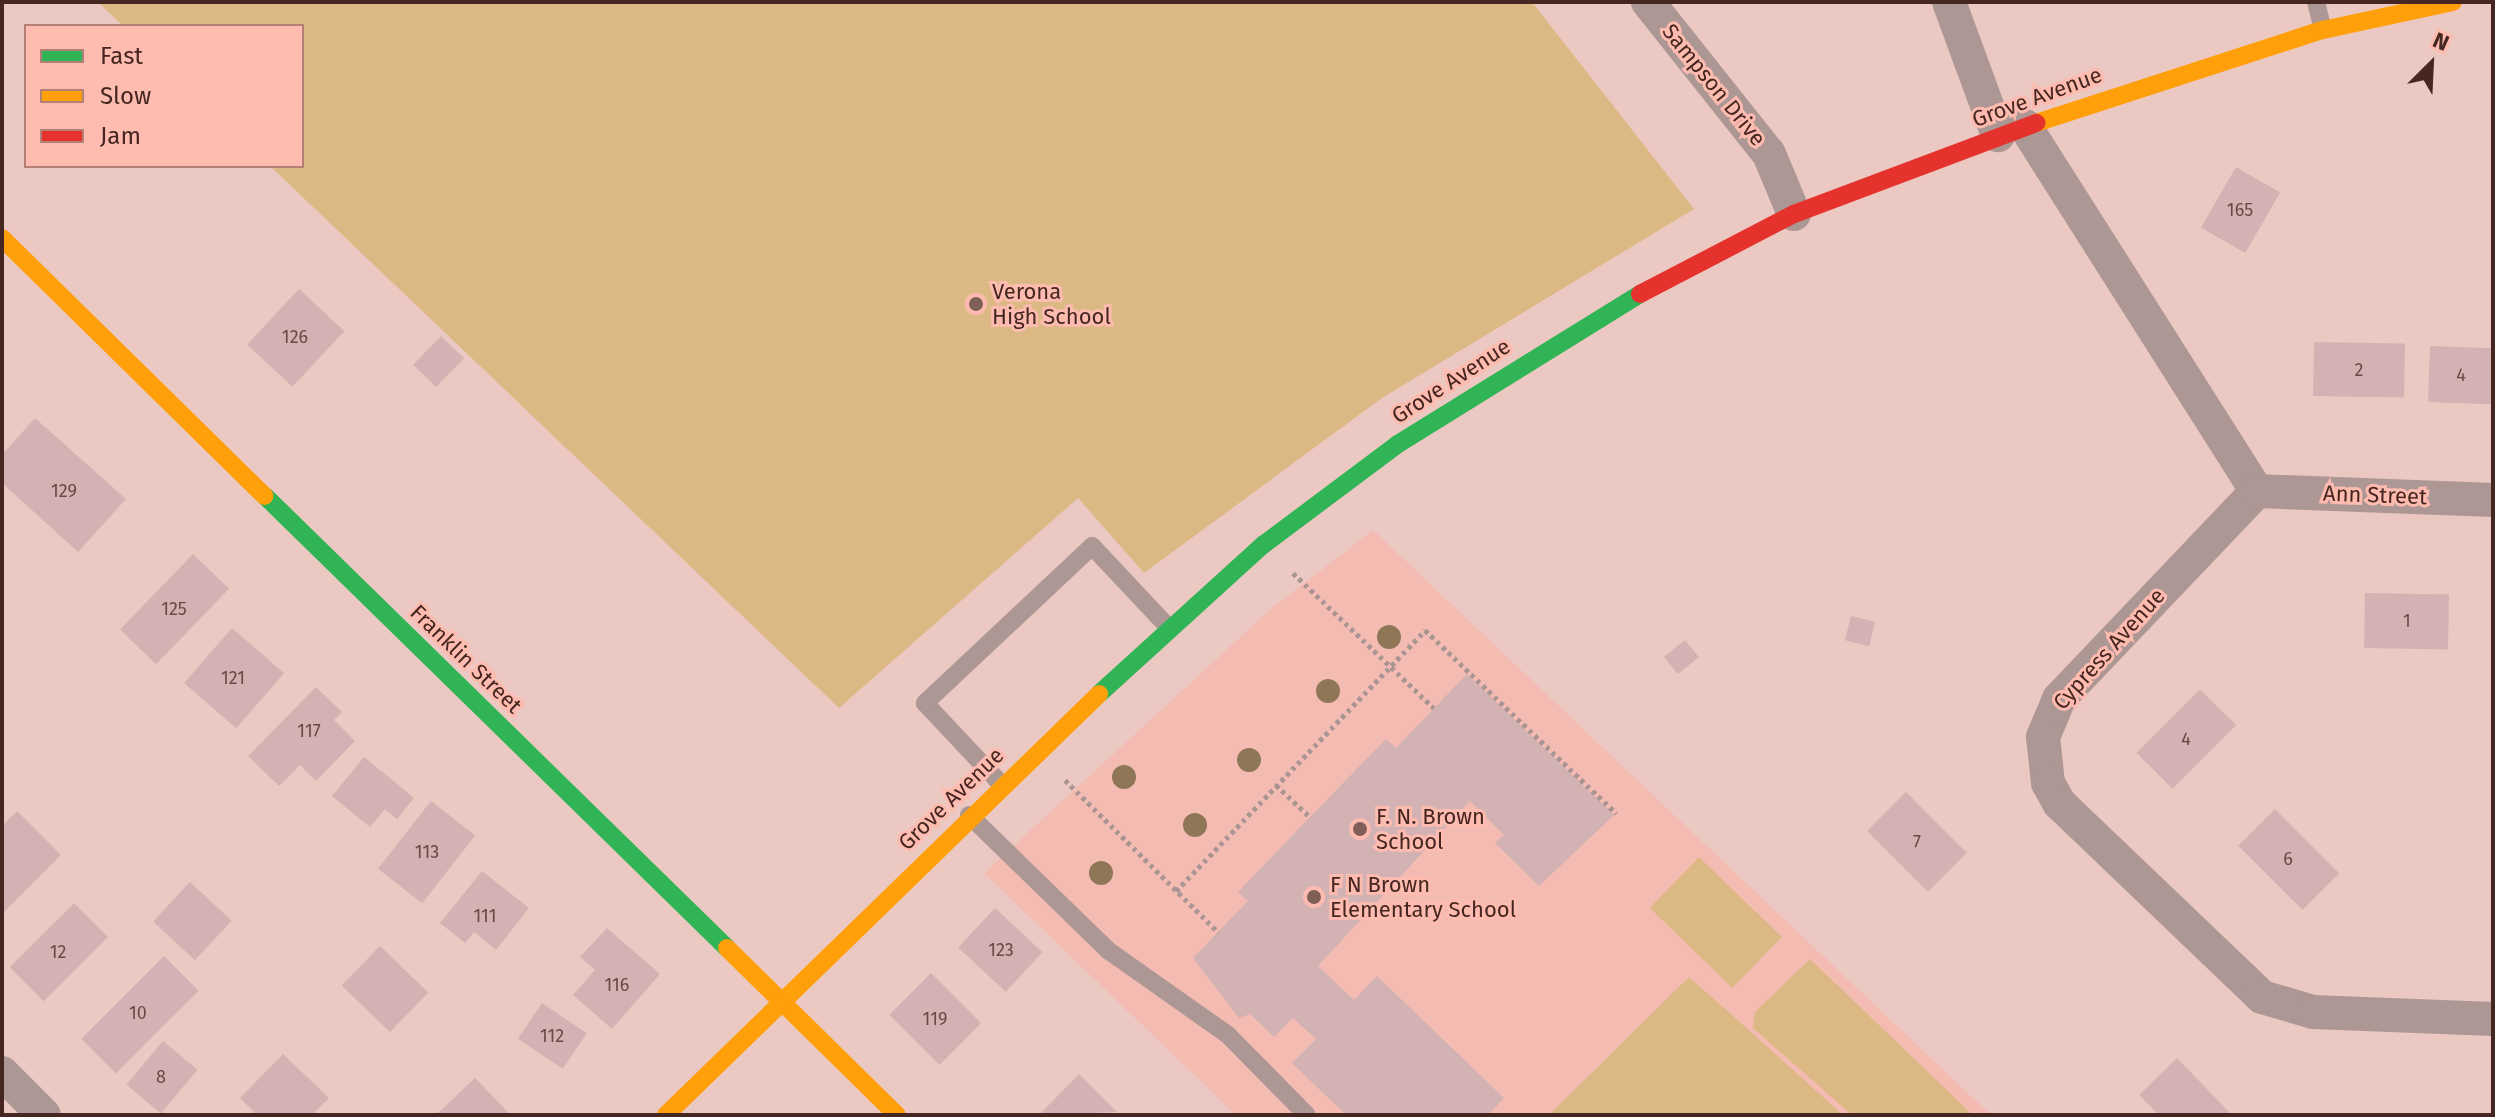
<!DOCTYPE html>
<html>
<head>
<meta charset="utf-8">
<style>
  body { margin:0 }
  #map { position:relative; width:2495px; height:1117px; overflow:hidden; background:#ecc8c2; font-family:"Fira Sans",sans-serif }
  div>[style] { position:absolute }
  .built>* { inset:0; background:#f3bbb2 }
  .green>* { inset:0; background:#dcb984; transform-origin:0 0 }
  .building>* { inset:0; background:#d2b2b2; transform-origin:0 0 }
  .path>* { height:5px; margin-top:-2.5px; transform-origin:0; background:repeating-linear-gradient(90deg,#ab9592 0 4px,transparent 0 8px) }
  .lane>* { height:18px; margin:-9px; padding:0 9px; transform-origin:9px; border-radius:9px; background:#ad9794 }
  .street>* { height:34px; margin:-17px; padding:0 17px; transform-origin:17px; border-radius:17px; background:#ad9794 }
  .fast>* { height:18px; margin:-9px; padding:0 9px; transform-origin:9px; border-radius:9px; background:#30b455 }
  .slow>* { height:18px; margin:-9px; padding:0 9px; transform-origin:9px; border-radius:9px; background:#ff9f0a }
  .jam>* { height:18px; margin:-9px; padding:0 9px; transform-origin:9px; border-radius:9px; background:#e5322d }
  .trees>* { width:24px; height:24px; margin:-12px; border-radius:50%; background:#8e7657 }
  .dots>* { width:22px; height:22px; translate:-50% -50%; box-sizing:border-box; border:4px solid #febbb0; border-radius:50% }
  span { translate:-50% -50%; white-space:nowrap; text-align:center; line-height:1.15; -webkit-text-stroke:6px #febbb0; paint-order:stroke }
  .number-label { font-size:18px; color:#6a4a46 }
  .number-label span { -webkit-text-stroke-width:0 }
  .street-label { font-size:22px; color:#462621 }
  .poi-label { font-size:22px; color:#462621 }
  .left { translate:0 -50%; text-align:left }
  .frame { position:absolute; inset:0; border:4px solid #462621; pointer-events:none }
  .legend { position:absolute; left:24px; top:24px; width:280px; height:144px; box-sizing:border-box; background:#febbb0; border:2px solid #b47f77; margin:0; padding:10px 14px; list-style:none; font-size:24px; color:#462621 }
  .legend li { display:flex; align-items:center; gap:16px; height:40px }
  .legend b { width:40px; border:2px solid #b47f77 }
  .north { position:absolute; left:2391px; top:24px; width:80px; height:80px; -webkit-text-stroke:6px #febbb0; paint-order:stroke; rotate:24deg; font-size:22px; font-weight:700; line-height:32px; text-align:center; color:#462621 }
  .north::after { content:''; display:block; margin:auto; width:28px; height:36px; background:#462621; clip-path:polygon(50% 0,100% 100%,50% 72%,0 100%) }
</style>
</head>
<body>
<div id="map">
  <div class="built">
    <i style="clip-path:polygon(1373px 530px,1991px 1115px,1236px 1115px,984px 873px,1272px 608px)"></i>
  </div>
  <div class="green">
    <i style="clip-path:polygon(98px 2px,1532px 2px,1694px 209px,1382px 398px,1144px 573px,1078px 498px,839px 708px,270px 166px,302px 166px,302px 26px,123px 26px)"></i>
    <i style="left:1699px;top:857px;width:115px;height:71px;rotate:44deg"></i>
    <i style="clip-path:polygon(1810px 959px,1973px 1115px,1852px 1115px,1753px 1028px,1755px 1012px)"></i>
    <i style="clip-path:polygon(1689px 977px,1723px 1007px,1843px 1115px,1549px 1115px)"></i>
  </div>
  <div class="building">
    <i style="left:2236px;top:167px;width:51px;height:70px;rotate:30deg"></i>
    <i style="left:299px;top:289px;width:62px;height:76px;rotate:43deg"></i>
    <i style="left:441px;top:336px;width:32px;height:40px;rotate:44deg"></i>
    <i style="left:2314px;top:342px;width:91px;height:54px;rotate:1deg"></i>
    <i style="left:2430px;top:346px;width:63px;height:56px;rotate:2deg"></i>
    <i style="clip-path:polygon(35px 418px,126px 499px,78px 552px,2px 483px,2px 455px)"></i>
    <i style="left:193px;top:554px;width:50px;height:105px;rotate:44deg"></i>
    <i style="left:2365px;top:593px;width:84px;height:55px;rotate:1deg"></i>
    <i style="left:1851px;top:616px;width:25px;height:25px;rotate:14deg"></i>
    <i style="left:232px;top:628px;width:69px;height:73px;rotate:41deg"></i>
    <i style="left:1685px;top:640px;width:22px;height:27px;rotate:51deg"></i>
    <i style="clip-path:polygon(1467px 674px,1614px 815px,1539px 886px,1495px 843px,1504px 835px,1470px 801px,1318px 966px,1354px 1000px,1377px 976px,1504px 1098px,1488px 1115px,1346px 1115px,1292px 1063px,1316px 1039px,1293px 1018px,1274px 1037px,1250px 1014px,1239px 1018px,1193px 958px,1248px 901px,1238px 892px,1310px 817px,1386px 739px,1396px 748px)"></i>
    <i style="clip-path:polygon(316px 687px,342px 712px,334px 720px,355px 741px,316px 781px,300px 765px,279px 786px,248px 756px)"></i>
    <i style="left:2200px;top:689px;width:51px;height:90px;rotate:45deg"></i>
    <i style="clip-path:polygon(364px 757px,414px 798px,397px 819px,385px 809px,370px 827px,332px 796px)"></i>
    <i style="left:1906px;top:792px;width:86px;height:55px;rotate:45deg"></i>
    <i style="left:431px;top:801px;width:56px;height:86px;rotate:38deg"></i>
    <i style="left:2275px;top:809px;width:91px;height:52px;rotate:45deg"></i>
    <i style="clip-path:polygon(17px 811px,61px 855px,2px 914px,2px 826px)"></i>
    <i style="clip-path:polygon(482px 871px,529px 908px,496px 950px,474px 932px,465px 943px,440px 923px)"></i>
    <i style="left:190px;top:882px;width:57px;height:54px;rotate:43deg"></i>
    <i style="left:74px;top:903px;width:48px;height:91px;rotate:45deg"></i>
    <i style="left:995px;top:908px;width:65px;height:54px;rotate:43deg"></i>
    <i style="clip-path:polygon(607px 928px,660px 974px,612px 1029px,573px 995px,595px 970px,580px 957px)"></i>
    <i style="left:380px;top:946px;width:67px;height:55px;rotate:44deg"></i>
    <i style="left:164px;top:956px;width:49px;height:117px;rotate:45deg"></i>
    <i style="left:931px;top:973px;width:71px;height:59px;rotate:45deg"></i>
    <i style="left:542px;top:1003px;width:54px;height:43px;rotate:34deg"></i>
    <i style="left:163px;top:1041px;width:45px;height:57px;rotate:40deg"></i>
    <i style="clip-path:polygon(283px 1054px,329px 1098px,312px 1115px,257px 1115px,240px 1098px)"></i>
    <i style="clip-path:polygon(2177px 1058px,2232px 1115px,2159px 1115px,2139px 1095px)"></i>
    <i style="clip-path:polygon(1079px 1074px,1117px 1112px,1039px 1115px)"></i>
    <i style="clip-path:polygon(475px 1078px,509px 1113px,436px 1115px)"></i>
  </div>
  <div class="path">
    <i style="left:1293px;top:573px;width:195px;rotate:43.8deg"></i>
    <i style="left:1065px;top:780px;width:216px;rotate:44.8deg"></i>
    <i style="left:1276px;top:785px;width:47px;rotate:43.3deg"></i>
    <i style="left:1176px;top:891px;width:361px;rotate:-46.3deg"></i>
    <i style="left:1425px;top:630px;width:265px;rotate:43.8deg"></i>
  </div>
  <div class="lane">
    <i style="left:2316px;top:2px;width:29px;rotate:76deg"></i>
    <i style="left:1001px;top:784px;width:111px;rotate:-133.2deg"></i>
    <i style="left:925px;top:703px;width:229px;rotate:-43.2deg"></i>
    <i style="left:1092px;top:546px;width:111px;rotate:46.8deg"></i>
    <i style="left:969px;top:815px;width:195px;rotate:44.2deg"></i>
    <i style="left:1109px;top:951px;width:146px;rotate:35.2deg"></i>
    <i style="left:1228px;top:1035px;width:112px;rotate:45.4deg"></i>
  </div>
  <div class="street">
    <i style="left:1648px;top:2px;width:194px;rotate:51.5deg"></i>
    <i style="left:1769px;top:154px;width:65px;rotate:67.4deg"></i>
    <i style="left:1949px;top:2px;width:142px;rotate:69.8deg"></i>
    <i style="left:2025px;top:126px;width:432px;rotate:57.6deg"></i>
    <i style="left:2257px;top:491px;width:287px;rotate:133.6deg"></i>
    <i style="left:2059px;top:699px;width:41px;rotate:112.8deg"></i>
    <i style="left:2043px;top:737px;width:46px;rotate:83.8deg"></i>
    <i style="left:2048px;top:783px;width:23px;rotate:61deg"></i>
    <i style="left:2059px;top:803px;width:281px;rotate:43.7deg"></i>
    <i style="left:2262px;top:997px;width:53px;rotate:16.4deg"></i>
    <i style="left:2313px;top:1012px;width:180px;rotate:2.2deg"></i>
    <i style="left:2257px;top:491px;width:236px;rotate:2.2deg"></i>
    <i style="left:2px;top:1073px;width:59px;rotate:45deg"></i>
  </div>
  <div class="fast">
    <i style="left:265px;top:496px;width:646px;rotate:44.37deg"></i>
    <i style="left:1099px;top:694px;width:222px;rotate:-42.3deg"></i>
    <i style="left:1263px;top:545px;width:169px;rotate:-36.8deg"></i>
    <i style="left:1398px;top:444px;width:285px;rotate:-31.8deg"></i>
  </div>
  <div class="slow">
    <i style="left:2036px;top:123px;width:302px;rotate:-18deg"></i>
    <i style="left:2323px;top:30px;width:133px;rotate:-12.2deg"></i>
    <i style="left:2px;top:238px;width:368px;rotate:44.5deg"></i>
    <i style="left:727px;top:948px;width:238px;rotate:44.5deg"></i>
    <i style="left:666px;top:1115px;width:604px;rotate:-44.19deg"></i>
  </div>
  <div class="jam">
    <i style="left:1640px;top:294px;width:174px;rotate:-27.5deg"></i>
    <i style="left:1794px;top:214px;width:259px;rotate:-20.6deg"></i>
  </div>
  <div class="trees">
    <i style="left:1389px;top:637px"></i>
    <i style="left:1328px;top:691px"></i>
    <i style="left:1249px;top:760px"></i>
    <i style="left:1124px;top:777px"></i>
    <i style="left:1195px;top:825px"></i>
    <i style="left:1101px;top:873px"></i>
  </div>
  <div class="dots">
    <i style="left:976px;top:304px;background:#805f59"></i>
    <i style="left:1360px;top:829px;background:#805f59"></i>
    <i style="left:1314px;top:897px;background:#805f59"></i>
  </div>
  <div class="number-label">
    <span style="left:2240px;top:210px">165</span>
    <span style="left:295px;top:337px">126</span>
    <span style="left:2359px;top:370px">2</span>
    <span style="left:2461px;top:375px">4</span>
    <span style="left:64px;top:491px">129</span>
    <span style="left:174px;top:609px">125</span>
    <span style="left:2407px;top:621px">1</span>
    <span style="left:233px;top:678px">121</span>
    <span style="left:309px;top:731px">117</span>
    <span style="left:2186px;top:739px">4</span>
    <span style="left:1917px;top:842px">7</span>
    <span style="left:427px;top:852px">113</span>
    <span style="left:2288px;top:859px">6</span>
    <span style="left:485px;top:916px">111</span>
    <span style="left:1001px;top:950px">123</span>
    <span style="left:58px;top:952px">12</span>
    <span style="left:617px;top:985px">116</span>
    <span style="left:138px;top:1013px">10</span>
    <span style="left:935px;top:1019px">119</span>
    <span style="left:552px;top:1036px">112</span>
    <span style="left:161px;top:1077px">8</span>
  </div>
  <div class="street-label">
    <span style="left:1714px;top:85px;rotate:51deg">Sampson Drive</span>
    <span style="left:2037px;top:97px;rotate:-20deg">Grove Avenue</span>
    <span style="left:1451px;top:381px;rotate:-33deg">Grove Avenue</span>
    <span style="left:2375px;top:495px;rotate:2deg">Ann Street</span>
    <span style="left:2109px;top:649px;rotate:-48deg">Cypress Avenue</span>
    <span style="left:466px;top:659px;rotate:44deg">Franklin Street</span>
    <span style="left:951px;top:799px;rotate:-44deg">Grove Avenue</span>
  </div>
  <div class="poi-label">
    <span class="left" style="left:992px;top:304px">Verona<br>High School</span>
    <span class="left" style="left:1376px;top:829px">F. N. Brown<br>School</span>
    <span class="left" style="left:1330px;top:897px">F N Brown<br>Elementary School</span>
  </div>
  <div class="frame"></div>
  <ul class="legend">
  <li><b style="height:10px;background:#30b455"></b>Fast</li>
  <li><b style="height:10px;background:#ff9f0a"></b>Slow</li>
  <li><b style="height:10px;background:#e5322d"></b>Jam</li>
  </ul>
  <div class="north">N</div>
</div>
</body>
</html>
